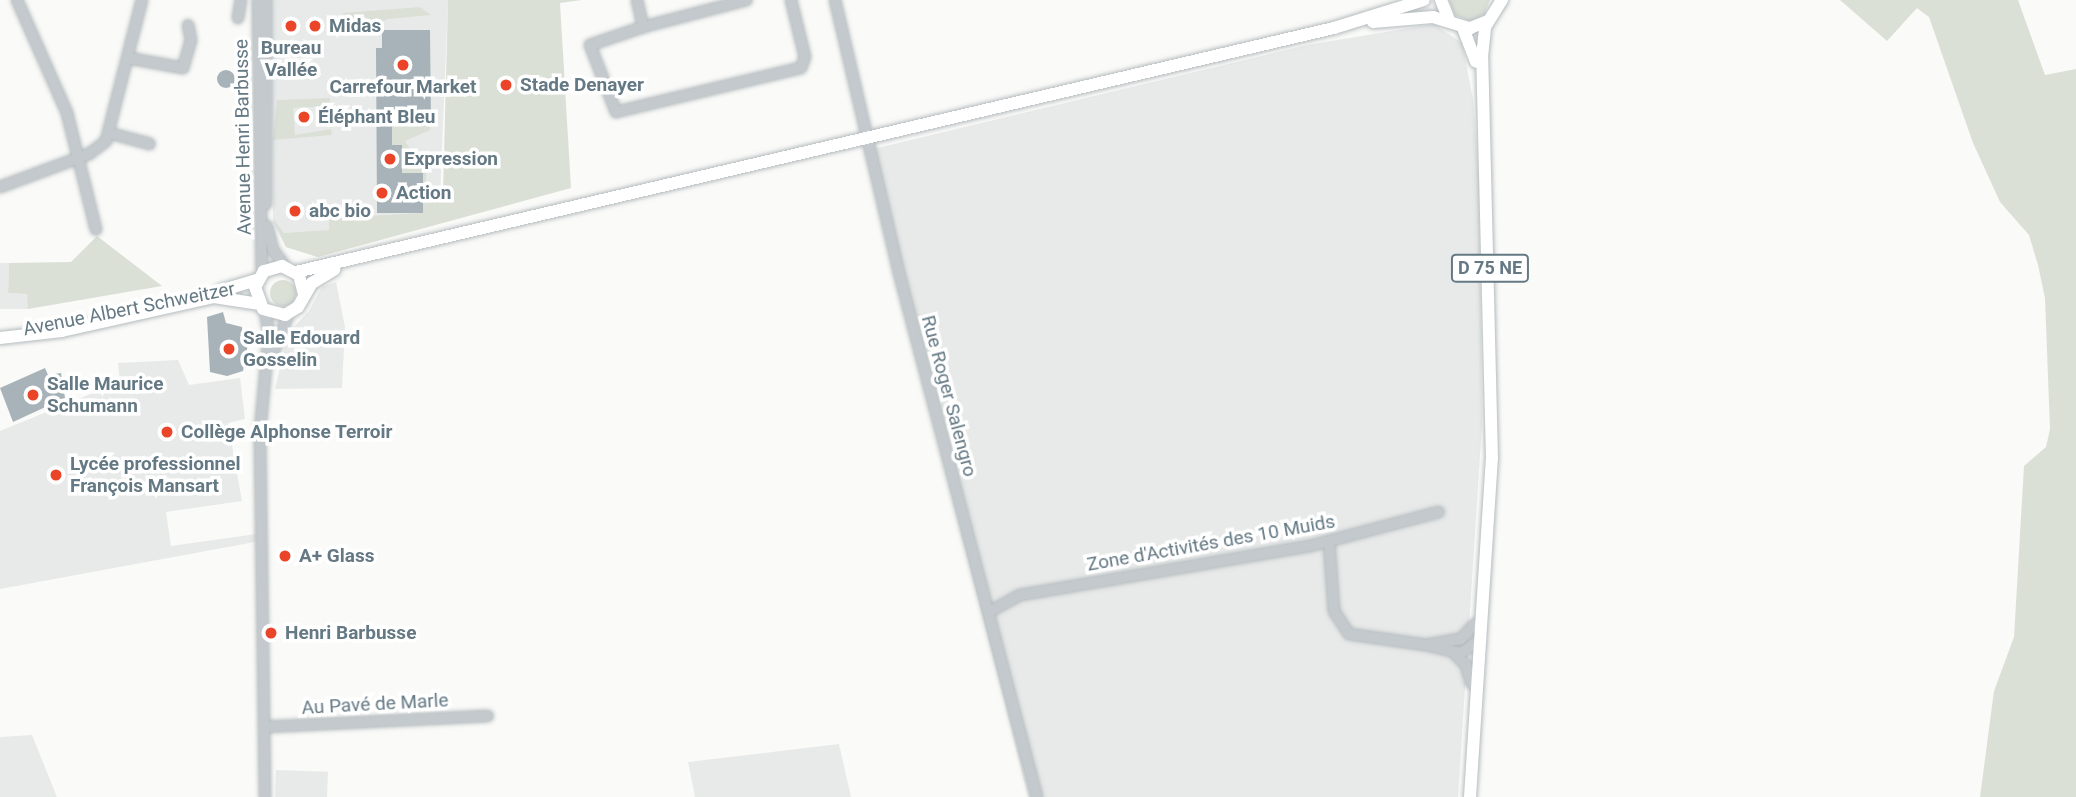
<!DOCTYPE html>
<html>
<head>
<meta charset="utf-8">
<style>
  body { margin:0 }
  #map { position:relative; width:2076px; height:797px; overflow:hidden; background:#fafaf8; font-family:Roboto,sans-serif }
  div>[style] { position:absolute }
  .built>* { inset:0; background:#e8eae9; transform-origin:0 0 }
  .green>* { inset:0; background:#dbe0d7 }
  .round { border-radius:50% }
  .building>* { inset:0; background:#a7b3b8 }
  .roads { filter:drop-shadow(0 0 2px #b4bbbe) drop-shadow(0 0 2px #b4bbbe) }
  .minor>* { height:10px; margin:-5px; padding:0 5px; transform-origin:5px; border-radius:5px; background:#c3c9cc }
  .major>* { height:12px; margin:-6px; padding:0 6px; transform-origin:6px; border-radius:6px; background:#fff }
  .dots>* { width:19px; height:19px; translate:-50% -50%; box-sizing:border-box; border:4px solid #fff; border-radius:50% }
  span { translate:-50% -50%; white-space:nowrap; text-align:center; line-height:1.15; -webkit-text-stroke:7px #fff; paint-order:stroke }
  .shield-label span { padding:2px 5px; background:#fff; border:2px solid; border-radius:5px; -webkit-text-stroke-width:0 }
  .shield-label { font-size:18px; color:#647984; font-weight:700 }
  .poi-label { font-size:19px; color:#647984; font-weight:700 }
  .left { translate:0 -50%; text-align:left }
  .street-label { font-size:19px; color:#647984 }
</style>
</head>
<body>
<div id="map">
  <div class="built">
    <i style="clip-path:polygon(271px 0,448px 0,439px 223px,318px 257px,286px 247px,273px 223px)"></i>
    <i style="clip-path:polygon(1434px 24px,1462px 43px,1473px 99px,1479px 182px,1482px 424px,1458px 797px,1028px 797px,865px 151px,1307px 45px)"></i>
    <i style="clip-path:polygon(0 263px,9px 263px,8px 293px,28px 294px,28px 309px,0 309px)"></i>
    <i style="clip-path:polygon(336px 282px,345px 327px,342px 388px,275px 389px,288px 333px,309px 311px,322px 287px)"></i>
    <i style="clip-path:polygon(178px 360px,189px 385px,240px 378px,245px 419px,228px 423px,242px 501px,166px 512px,171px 546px,256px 534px,255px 542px,0 589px,0 431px,120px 382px,118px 363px)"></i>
    <i style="clip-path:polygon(32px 735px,57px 797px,0 797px,0 737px)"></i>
    <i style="clip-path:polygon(839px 744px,851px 797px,695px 797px,688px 762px)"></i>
    <i style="left:276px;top:770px;width:52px;height:27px;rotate:2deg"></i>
  </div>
  <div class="green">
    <i style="clip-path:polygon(448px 0,582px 0,560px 3px,571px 188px,318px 257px,286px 247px,273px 219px,284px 233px,329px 230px,329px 218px,423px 213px,423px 173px,402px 173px,402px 145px,392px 145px,392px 123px,431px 123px,430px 130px,405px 141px,426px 172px,426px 191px,443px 192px)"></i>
    <i style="clip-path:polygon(1449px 0,1490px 0,1484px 15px,1470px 21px,1455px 15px)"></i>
    <i style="clip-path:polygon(1840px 0,2018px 0,2045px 75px,2076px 69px,2076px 797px,1980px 797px,1994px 691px,2014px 637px,2024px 466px,2046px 447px,2050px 429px,2045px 298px,2038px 265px,2029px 235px,2000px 202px,1973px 143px,1929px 17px,1917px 8px,1887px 41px)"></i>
    <i style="clip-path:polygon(420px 7px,431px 15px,388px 19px,371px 28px,342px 13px)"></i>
    <i style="clip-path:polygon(330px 98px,330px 106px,293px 108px,295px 135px,331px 129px,332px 135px,273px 140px,277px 100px)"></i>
    <i style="clip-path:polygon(97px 236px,162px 286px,28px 309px,27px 294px,8px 293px,9px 263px,71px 262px)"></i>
    <i class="round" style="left:270px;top:280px;width:26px;height:26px"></i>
  </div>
  <div class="building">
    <i style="clip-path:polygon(382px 30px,430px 30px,431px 123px,392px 123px,392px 145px,402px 145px,402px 173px,423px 173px,423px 213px,377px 213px,376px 48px,382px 48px)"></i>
    <i class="round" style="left:217px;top:70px;width:18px;height:18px"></i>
    <i style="clip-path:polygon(223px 312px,226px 323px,242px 327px,243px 344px,248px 344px,243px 371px,227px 376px,210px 372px,207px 317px)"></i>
    <i style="clip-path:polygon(45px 368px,48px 375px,61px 373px,65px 398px,13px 422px,0 388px)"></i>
  </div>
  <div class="roads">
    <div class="minor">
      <i style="left:17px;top:0;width:124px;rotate:66.1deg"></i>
      <i style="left:67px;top:113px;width:120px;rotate:76deg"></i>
      <i style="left:258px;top:0;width:273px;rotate:89.2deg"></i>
      <i style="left:266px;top:0;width:204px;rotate:90deg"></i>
      <i style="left:637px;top:0;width:28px;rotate:77deg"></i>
      <i style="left:643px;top:27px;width:56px;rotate:161.2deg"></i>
      <i style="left:590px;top:45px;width:72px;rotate:68.8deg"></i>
      <i style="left:616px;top:112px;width:190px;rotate:-13.4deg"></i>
      <i style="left:801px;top:68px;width:12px;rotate:-70deg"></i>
      <i style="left:805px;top:57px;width:59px;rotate:-103.8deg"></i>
      <i style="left:835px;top:0;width:280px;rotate:76.8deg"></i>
      <i style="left:899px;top:273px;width:542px;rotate:75.25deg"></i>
      <i style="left:238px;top:18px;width:18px;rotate:-81deg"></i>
      <i style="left:643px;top:27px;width:107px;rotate:-14.6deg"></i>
      <i style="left:128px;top:58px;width:56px;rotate:10.3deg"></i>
      <i style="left:183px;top:68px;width:29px;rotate:-74deg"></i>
      <i style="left:191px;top:40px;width:15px;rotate:-101deg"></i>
      <i style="left:109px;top:133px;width:42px;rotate:15deg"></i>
      <i style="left:0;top:187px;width:95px;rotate:-20.3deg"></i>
      <i style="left:89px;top:154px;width:21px;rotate:-37deg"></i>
      <i style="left:106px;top:141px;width:146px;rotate:-75.7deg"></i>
      <i style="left:267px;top:226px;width:25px;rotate:76deg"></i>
      <i style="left:273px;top:250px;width:20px;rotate:53deg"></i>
      <i style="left:273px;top:354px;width:44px;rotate:-68.7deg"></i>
      <i style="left:1329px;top:541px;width:70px;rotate:85.9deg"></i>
      <i style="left:1334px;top:611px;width:27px;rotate:57deg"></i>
      <i style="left:1349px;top:634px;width:78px;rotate:8.1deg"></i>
      <i style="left:1426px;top:645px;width:36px;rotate:-10deg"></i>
      <i style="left:1461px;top:639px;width:21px;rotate:-47deg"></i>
      <i style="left:991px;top:611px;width:33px;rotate:-29deg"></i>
      <i style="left:1020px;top:595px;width:294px;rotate:-9.6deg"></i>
      <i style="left:1310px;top:546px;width:133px;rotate:-14.8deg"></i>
      <i style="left:1430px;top:646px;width:32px;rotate:13deg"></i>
      <i style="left:1461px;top:653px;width:24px;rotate:-35deg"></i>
      <i style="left:1455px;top:654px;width:16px;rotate:45deg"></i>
      <i style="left:1466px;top:665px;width:19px;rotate:74deg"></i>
      <i style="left:264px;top:727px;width:224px;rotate:-2.8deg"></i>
      <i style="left:265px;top:797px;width:366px;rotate:-90.8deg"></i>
      <i style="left:260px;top:431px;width:97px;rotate:-84.7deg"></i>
      <i style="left:269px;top:334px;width:23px;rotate:-100deg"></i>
    </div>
    <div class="major">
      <i style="left:1441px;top:0;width:22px;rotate:68deg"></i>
      <i style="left:1373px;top:22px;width:60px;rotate:-4.8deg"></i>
      <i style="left:1433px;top:17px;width:39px;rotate:17deg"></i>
      <i style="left:1470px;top:28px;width:19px;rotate:-21deg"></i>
      <i style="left:1463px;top:28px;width:36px;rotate:69deg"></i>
      <i style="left:296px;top:272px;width:1066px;rotate:-13.23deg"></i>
      <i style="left:1334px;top:28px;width:94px;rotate:-17.3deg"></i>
      <i style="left:220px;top:291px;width:38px;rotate:-17deg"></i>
      <i style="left:304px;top:294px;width:20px;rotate:-105deg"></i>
      <i style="left:299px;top:275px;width:19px;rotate:-152deg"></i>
      <i style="left:282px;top:266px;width:19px;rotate:164deg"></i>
      <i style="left:264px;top:271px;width:18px;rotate:119deg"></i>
      <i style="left:255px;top:287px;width:23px;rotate:70deg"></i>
      <i style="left:263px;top:309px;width:23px;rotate:15deg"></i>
      <i style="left:285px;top:315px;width:15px;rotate:-32deg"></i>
      <i style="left:298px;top:307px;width:28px;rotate:-60deg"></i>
      <i style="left:312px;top:283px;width:26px;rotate:-31deg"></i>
      <i style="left:0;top:338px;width:62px;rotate:-6.4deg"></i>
      <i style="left:62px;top:331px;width:156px;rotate:-12.6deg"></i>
      <i style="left:214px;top:297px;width:46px;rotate:8.8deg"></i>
      <i style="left:1470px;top:797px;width:339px;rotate:-86.3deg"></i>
      <i style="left:1492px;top:459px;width:402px;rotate:-91.4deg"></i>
      <i style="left:1482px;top:57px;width:30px;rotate:-84deg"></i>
      <i style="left:1485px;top:27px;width:32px;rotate:-58deg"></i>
    </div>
  </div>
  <div class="dots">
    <i style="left:291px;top:26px;background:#ea4528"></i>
    <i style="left:315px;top:26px;background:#ea4528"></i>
    <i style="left:403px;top:65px;background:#ea4528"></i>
    <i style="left:506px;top:85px;background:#ea4528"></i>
    <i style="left:304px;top:117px;background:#ea4528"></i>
    <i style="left:390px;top:159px;background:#ea4528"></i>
    <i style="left:382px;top:193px;background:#ea4528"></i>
    <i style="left:295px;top:211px;background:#ea4528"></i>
    <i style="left:229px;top:349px;background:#ea4528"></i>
    <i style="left:33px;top:395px;background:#ea4528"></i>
    <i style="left:167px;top:432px;background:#ea4528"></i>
    <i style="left:56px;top:475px;background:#ea4528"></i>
    <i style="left:285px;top:556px;background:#ea4528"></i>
    <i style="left:271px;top:633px;background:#ea4528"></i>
  </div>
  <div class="shield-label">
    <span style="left:1490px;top:268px">D 75 NE</span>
  </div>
  <div class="poi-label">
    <span class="left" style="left:329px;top:26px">Midas</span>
    <span style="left:291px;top:59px">Bureau<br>Vallée</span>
    <span class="left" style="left:520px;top:85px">Stade Denayer</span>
    <span style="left:403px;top:87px">Carrefour Market</span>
    <span class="left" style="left:318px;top:117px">Éléphant Bleu</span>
    <span class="left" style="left:404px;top:159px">Expression</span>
    <span class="left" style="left:396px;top:193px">Action</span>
    <span class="left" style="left:309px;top:211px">abc bio</span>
    <span class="left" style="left:243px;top:349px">Salle Edouard<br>Gosselin</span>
    <span class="left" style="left:47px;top:395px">Salle Maurice<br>Schumann</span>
    <span class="left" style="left:181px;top:432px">Collège Alphonse Terroir</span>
    <span class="left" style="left:70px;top:475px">Lycée professionnel<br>François Mansart</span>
    <span class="left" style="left:299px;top:556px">A+ Glass</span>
    <span class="left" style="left:285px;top:633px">Henri Barbusse</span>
  </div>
  <div class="street-label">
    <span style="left:243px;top:137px;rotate:-91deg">Avenue Henri Barbusse</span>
    <span style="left:129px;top:309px;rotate:-11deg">Avenue Albert Schweitzer</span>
    <span style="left:949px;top:396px;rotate:75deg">Rue Roger Salengro</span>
    <span style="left:1211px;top:543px;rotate:-10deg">Zone d'Activités des 10 Muids</span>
    <span style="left:375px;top:704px;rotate:-3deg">Au Pavé de Marle</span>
  </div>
</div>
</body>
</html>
